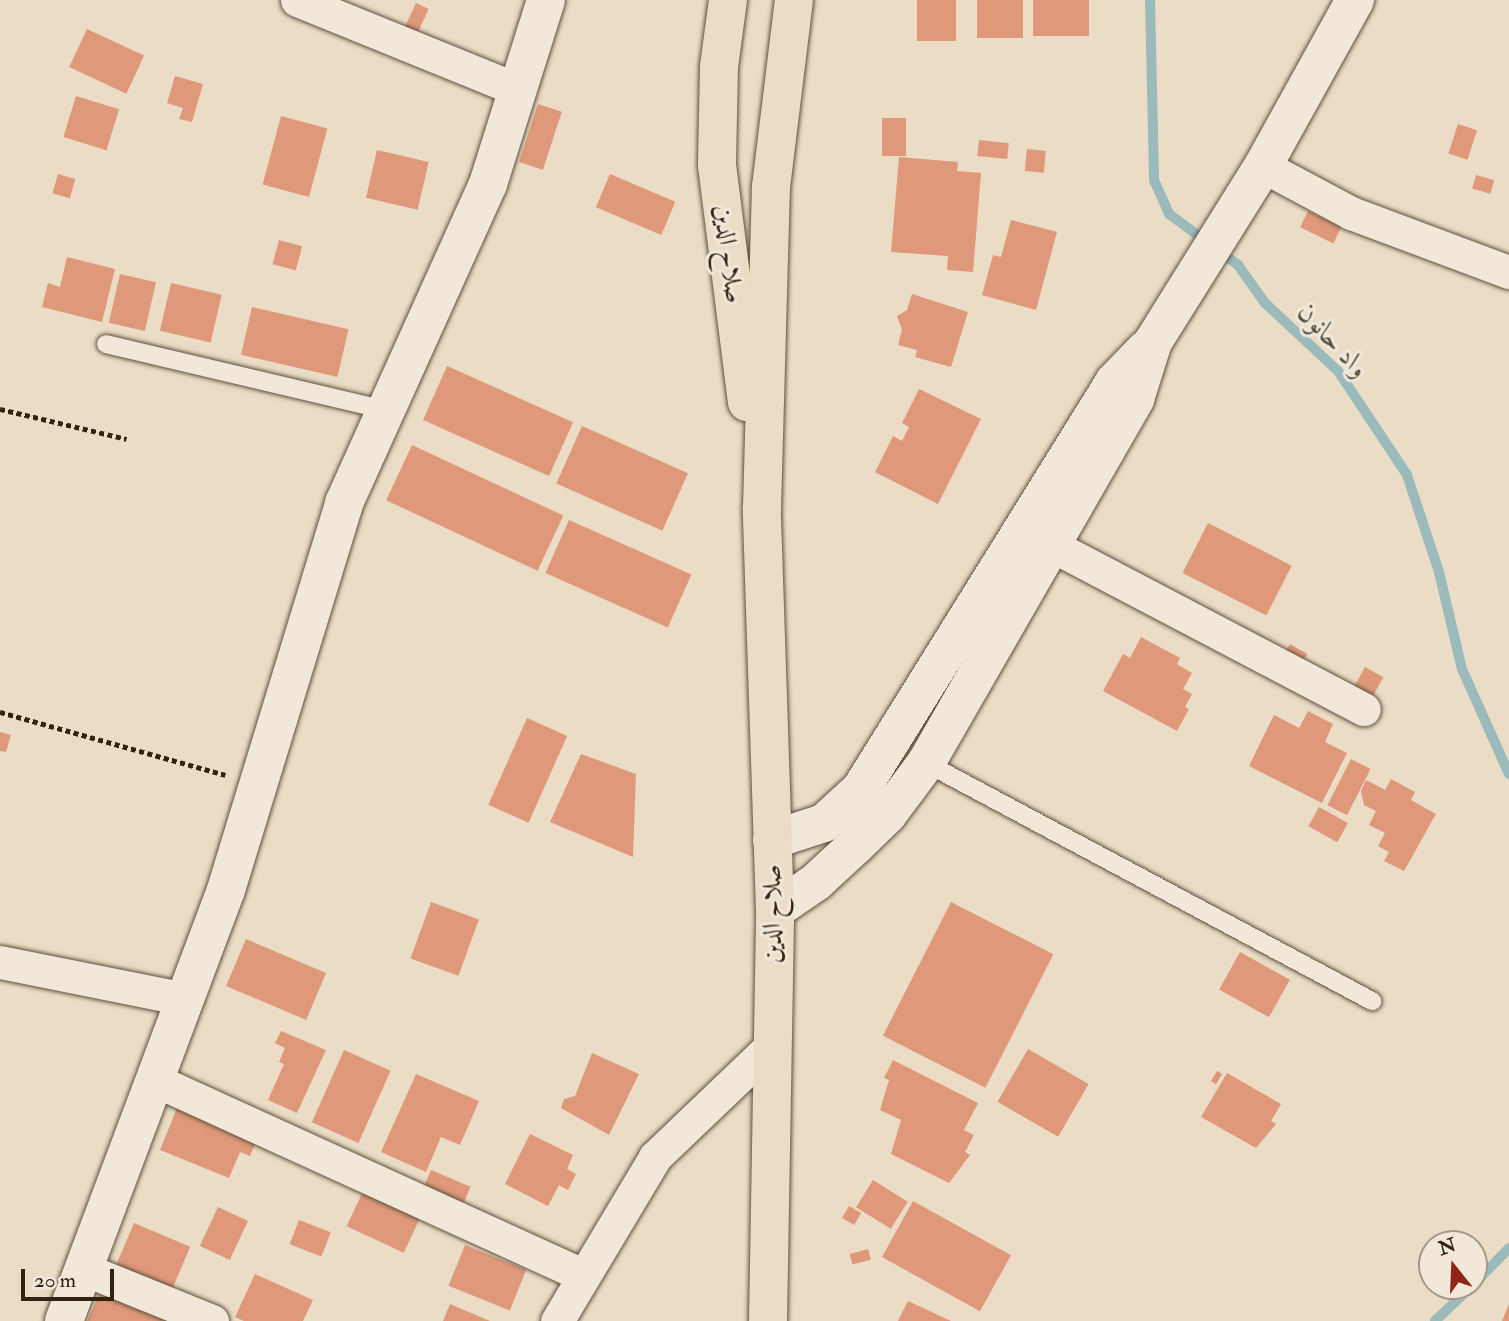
<!DOCTYPE html>
<html>
<head>
<meta charset="utf-8">
<style>
  body { margin:0 }
  #map { position:relative; width:1509px; height:1321px; overflow:hidden; background:#eadcc5; font-family:"IM FELL Double Pica",Amiri,serif }
  div>[style] { position:absolute }
  .stream>* { height:10px; margin:-5px; padding:0 5px; transform-origin:5px; border-radius:5px; background:#9ababc }
  .building>* { inset:0; background:#df987a; transform-origin:0 0 }
  .path>* { height:4.5px; margin-top:-2.25px; transform-origin:0; background:repeating-linear-gradient(90deg,#312211 0 5px,transparent 0 8.5px) }
  .roads { filter:drop-shadow(0 0 2px #5f503e) drop-shadow(0 0 2px #5f503e) }
  .lane>* { height:18px; margin:-9px; padding:0 9px; transform-origin:9px; border-radius:9px; background:#f1e8d9 }
  .street>* { height:33px; margin:-16.5px; padding:0 16.5px; transform-origin:16.5px; border-radius:16.5px; background:#f1e8d9 }
  .secondary>* { height:38px; margin:-19px; padding:0 19px; transform-origin:19px; border-radius:19px; background:#f1e8d9 }
  .highway>* { height:38px; margin:-19px; padding:0 19px; transform-origin:19px; border-radius:19px; background:#eadcc5 }
  span { translate:-50% -50%; white-space:nowrap; text-align:center; line-height:1.15; -webkit-text-stroke:6px #f1e8d9; paint-order:stroke }
  .street-label { font-size:26px; color:#312211 }
  .water-label { font-size:28px; color:#505044; font-style:italic }
  .north { position:absolute; left:1418px; top:1230px; width:70px; height:70px; box-sizing:border-box; background:#f1e8d9; border:2px solid #a49989; border-radius:50%; rotate:342deg; font-size:19px; font-weight:700; line-height:28px; text-align:center; color:#312211 }
  .north::after { content:''; display:block; margin:auto; width:24px; height:32px; background:#8f2418; clip-path:polygon(50% 0,100% 100%,50% 72%,0 100%) }
  .scale { position:absolute; left:21px; top:1269px; width:93px; height:32px; box-sizing:border-box; border:4px solid #312211; border-top:0; padding-left:9px; font-size:21px; line-height:24px; white-space:nowrap; color:#312211; -webkit-text-stroke:5px #f1e8d9; paint-order:stroke }
</style>
</head>
<body>
<div id="map">
  <div class="stream">
    <i style="left:1150px;top:0;width:180px;rotate:88.7deg"></i>
    <i style="left:1154px;top:180px;width:37px;rotate:66deg"></i>
    <i style="left:1169px;top:214px;width:47px;rotate:36.4deg"></i>
    <i style="left:1219px;top:251px;width:24px;rotate:36deg"></i>
    <i style="left:1238px;top:265px;width:47px;rotate:54.6deg"></i>
    <i style="left:1265px;top:303px;width:100px;rotate:43deg"></i>
    <i style="left:1338px;top:371px;width:125px;rotate:56.4deg"></i>
    <i style="left:1407px;top:475px;width:102px;rotate:71.7deg"></i>
    <i style="left:1439px;top:572px;width:100px;rotate:76.7deg"></i>
    <i style="left:1462px;top:669px;width:115px;rotate:65.9deg"></i>
    <i style="left:1474px;top:1284px;width:50px;rotate:-45.8deg"></i>
    <i style="left:1435px;top:1321px;width:51px;rotate:-43.4deg"></i>
  </div>
  <div class="building">
    <i style="left:917px;top:0;width:39px;height:41px"></i>
    <i style="left:977px;top:0;width:46px;height:38px"></i>
    <i style="left:1033px;top:0;width:56px;height:36px"></i>
    <i style="left:416px;top:3px;width:14px;height:27px;rotate:25deg"></i>
    <i style="left:87px;top:29px;width:63px;height:42px;rotate:25deg"></i>
    <i style="clip-path:polygon(175px 76px,203px 84px,192px 122px,179px 119px,183px 108px,167px 103px)"></i>
    <i style="left:76px;top:96px;width:45px;height:43px;rotate:17deg"></i>
    <i style="left:538px;top:104px;width:25px;height:61px;rotate:18deg"></i>
    <i style="left:281px;top:116px;width:48px;height:71px;rotate:15deg"></i>
    <i style="left:882px;top:118px;width:24px;height:38px"></i>
    <i style="left:1458px;top:124px;width:20px;height:31px;rotate:18deg"></i>
    <i style="left:979px;top:140px;width:30px;height:16px;rotate:6deg"></i>
    <i style="left:1027px;top:149px;width:19px;height:22px;rotate:6deg"></i>
    <i style="left:377px;top:150px;width:53px;height:49px;rotate:13deg"></i>
    <i style="clip-path:polygon(899px 157px,958px 162px,957px 171px,981px 173px,973px 272px,947px 270px,948px 256px,891px 252px)"></i>
    <i style="left:58px;top:174px;width:18px;height:20px;rotate:16deg"></i>
    <i style="left:610px;top:174px;width:71px;height:36px;rotate:23deg"></i>
    <i style="left:1476px;top:175px;width:19px;height:14px;rotate:16deg"></i>
    <i style="left:1308px;top:211px;width:37px;height:18px;rotate:26deg"></i>
    <i style="clip-path:polygon(1011px 220px,1057px 232px,1036px 310px,982px 295px,993px 255px,1001px 257px)"></i>
    <i style="left:279px;top:240px;width:24px;height:25px;rotate:15deg"></i>
    <i style="clip-path:polygon(67px 257px,115px 269px,102px 322px,42px 307px,48px 283px,60px 287px)"></i>
    <i style="left:120px;top:274px;width:37px;height:50px;rotate:13deg"></i>
    <i style="left:171px;top:283px;width:52px;height:49px;rotate:13deg"></i>
    <i style="clip-path:polygon(912px 294px,968px 312px,951px 367px,915px 357px,917px 350px,898px 345px,902px 330px,897px 316px,907px 310px)"></i>
    <i style="left:252px;top:307px;width:99px;height:49px;rotate:13deg"></i>
    <i style="left:447px;top:366px;width:138px;height:59px;rotate:24deg"></i>
    <i style="clip-path:polygon(919px 389px,981px 419px,938px 504px,875px 472px,893px 436px,902px 441px,909px 427px,902px 423px)"></i>
    <i style="left:582px;top:426px;width:116px;height:63px;rotate:24deg"></i>
    <i style="left:412px;top:445px;width:167px;height:61px;rotate:25deg"></i>
    <i style="left:569px;top:520px;width:134px;height:58px;rotate:24deg"></i>
    <i style="left:1208px;top:523px;width:94px;height:56px;rotate:27deg"></i>
    <i style="clip-path:polygon(1141px 637px,1180px 658px,1177px 664px,1192px 673px,1183px 689px,1192px 694px,1185px 707px,1189px 709px,1177px 731px,1103px 691px,1123px 654px,1130px 658px)"></i>
    <i style="left:1290px;top:644px;width:20px;height:17px;rotate:30deg"></i>
    <i style="left:1365px;top:667px;width:21px;height:32px;rotate:29deg"></i>
    <i style="clip-path:polygon(1308px 711px,1333px 724px,1325px 742px,1347px 753px,1322px 803px,1249px 766px,1274px 715px,1299px 728px)"></i>
    <i style="left:527px;top:718px;width:44px;height:95px;rotate:24deg"></i>
    <i style="clip-path:polygon(0 732px,11px 735px,6px 752px,0 751px)"></i>
    <i style="clip-path:polygon(581px 754px,636px 774px,633px 857px,550px 822px)"></i>
    <i style="left:1351px;top:759px;width:22px;height:52px;rotate:27deg"></i>
    <i style="clip-path:polygon(1391px 779px,1415px 792px,1411px 800px,1436px 814px,1404px 871px,1384px 861px,1389px 852px,1378px 846px,1385px 833px,1369px 825px,1376px 811px,1364px 805px,1361px 791px,1366px 780px,1385px 790px)"></i>
    <i style="left:1319px;top:807px;width:33px;height:22px;rotate:29deg"></i>
    <i style="left:431px;top:902px;width:51px;height:60px;rotate:20deg"></i>
    <i style="left:951px;top:902px;width:115px;height:150px;rotate:27deg"></i>
    <i style="left:246px;top:939px;width:87px;height:51px;rotate:23deg"></i>
    <i style="left:1240px;top:952px;width:57px;height:43px;rotate:29deg"></i>
    <i style="clip-path:polygon(281px 1031px,326px 1050px,297px 1113px,268px 1100px,284px 1064px,279px 1062px,285px 1048px,275px 1043px)"></i>
    <i style="left:1028px;top:1049px;width:70px;height:61px;rotate:30deg"></i>
    <i style="left:344px;top:1050px;width:51px;height:79px;rotate:24deg"></i>
    <i style="clip-path:polygon(592px 1053px,639px 1074px,609px 1135px,561px 1108px,564px 1099px,575px 1096px)"></i>
    <i style="clip-path:polygon(893px 1060px,978px 1103px,964px 1130px,974px 1135px,965px 1152px,970px 1155px,949px 1183px,891px 1154px,901px 1120px,880px 1110px,889px 1080px,884px 1078px)"></i>
    <i style="left:1217px;top:1071px;width:6px;height:12px;rotate:31deg"></i>
    <i style="clip-path:polygon(1227px 1073px,1281px 1104px,1271px 1121px,1276px 1124px,1256px 1148px,1201px 1117px)"></i>
    <i style="clip-path:polygon(416px 1074px,479px 1101px,460px 1145px,441px 1137px,426px 1172px,381px 1152px)"></i>
    <i style="clip-path:polygon(179px 1103px,258px 1137px,250px 1156px,240px 1152px,229px 1178px,160px 1150px)"></i>
    <i style="clip-path:polygon(530px 1134px,573px 1155px,567px 1169px,576px 1174px,568px 1190px,559px 1185px,548px 1206px,505px 1184px)"></i>
    <i style="left:431px;top:1170px;width:43px;height:23px;rotate:23deg"></i>
    <i style="left:873px;top:1180px;width:41px;height:32px;rotate:32deg"></i>
    <i style="left:364px;top:1189px;width:63px;height:41px;rotate:25deg"></i>
    <i style="left:913px;top:1201px;width:112px;height:64px;rotate:29deg"></i>
    <i style="left:849px;top:1206px;width:14px;height:14px;rotate:30deg"></i>
    <i style="left:218px;top:1207px;width:33px;height:43px;rotate:25deg"></i>
    <i style="left:299px;top:1220px;width:34px;height:26px;rotate:21deg"></i>
    <i style="left:134px;top:1223px;width:61px;height:50px;rotate:23deg"></i>
    <i style="left:465px;top:1245px;width:66px;height:44px;rotate:22deg"></i>
    <i style="left:868px;top:1249px;width:11px;height:19px;rotate:75deg"></i>
    <i style="clip-path:polygon(255px 1274px,313px 1300px,303px 1321px,244px 1321px,235px 1317px)"></i>
    <i style="clip-path:polygon(103px 1286px,179px 1321px,87px 1321px)"></i>
    <i style="clip-path:polygon(908px 1301px,951px 1321px,898px 1321px)"></i>
    <i style="clip-path:polygon(450px 1304px,490px 1321px,443px 1321px)"></i>
    <i style="clip-path:polygon(1509px 1304px,1509px 1321px,1502px 1321px)"></i>
  </div>
  <div class="path">
    <i style="left:0;top:409px;width:130px;rotate:13.3deg"></i>
    <i style="left:0;top:712px;width:234px;rotate:15.6deg"></i>
  </div>
  <div class="roads">
    <div class="lane">
      <i style="left:106px;top:344px;width:287px;rotate:13.3deg"></i>
      <i style="left:926px;top:763px;width:506px;rotate:28.09deg"></i>
    </div>
    <div class="street">
      <i style="left:297px;top:0;width:240px;rotate:22.1deg"></i>
      <i style="left:1263px;top:166px;width:100px;rotate:28.1deg"></i>
      <i style="left:1351px;top:213px;width:169px;rotate:20.5deg"></i>
      <i style="left:1053px;top:546px;width:351px;rotate:27.7deg"></i>
      <i style="left:0;top:962px;width:189px;rotate:11.3deg"></i>
      <i style="left:157px;top:1081px;width:468px;rotate:24.5deg"></i>
      <i style="left:86px;top:1270px;width:136px;rotate:22deg"></i>
      <i style="left:557px;top:1321px;width:191px;rotate:-59.1deg"></i>
      <i style="left:655px;top:1157px;width:161px;rotate:-43.7deg"></i>
    </div>
    <div class="secondary">
      <i style="left:772px;top:840px;width:55px;rotate:-18.1deg"></i>
      <i style="left:824px;top:823px;width:50px;rotate:-42.6deg"></i>
      <i style="left:861px;top:789px;width:479px;rotate:-58.1deg"></i>
      <i style="left:1114px;top:382px;width:45px;rotate:-45.9deg"></i>
      <i style="left:775px;top:910px;width:50px;rotate:-34.3deg"></i>
      <i style="left:816px;top:882px;width:53px;rotate:-42.7deg"></i>
      <i style="left:855px;top:846px;width:46px;rotate:-44.1deg"></i>
      <i style="left:888px;top:814px;width:64px;rotate:-53.3deg"></i>
      <i style="left:926px;top:763px;width:420px;rotate:-60.1deg"></i>
      <i style="left:1135px;top:399px;width:60px;rotate:-72.5deg"></i>
      <i style="left:1153px;top:342px;width:208px;rotate:-58deg"></i>
      <i style="left:1263px;top:166px;width:190px;rotate:-61deg"></i>
      <i style="left:64px;top:1321px;width:460px;rotate:-69.4deg"></i>
      <i style="left:226px;top:890px;width:405px;rotate:-73deg"></i>
      <i style="left:344px;top:503px;width:350px;rotate:-65.7deg"></i>
      <i style="left:488px;top:184px;width:193px;rotate:-72.5deg"></i>
    </div>
    <div class="highway">
      <i style="left:728px;top:0;width:68px;rotate:97.7deg"></i>
      <i style="left:719px;top:67px;width:98px;rotate:91.2deg"></i>
      <i style="left:717px;top:165px;width:239px;rotate:82.8deg"></i>
      <i style="left:768px;top:1321px;width:411px;rotate:-89deg"></i>
      <i style="left:775px;top:910px;width:402px;rotate:-91.9deg"></i>
      <i style="left:762px;top:508px;width:321px;rotate:-88.4deg"></i>
      <i style="left:771px;top:187px;width:188px;rotate:-83deg"></i>
    </div>
  </div>
  <div class="street-label">
    <span style="left:728px;top:254px;rotate:83deg">صلاح الدين</span>
    <span style="left:773px;top:914px;rotate:-90deg">صلاح الدين</span>
  </div>
  <div class="water-label">
    <span style="left:1333px;top:341px;rotate:47deg">واد حانون</span>
  </div>
  <div class="north">N</div>
  <div class="scale">20 m</div>
</div>
</body>
</html>
